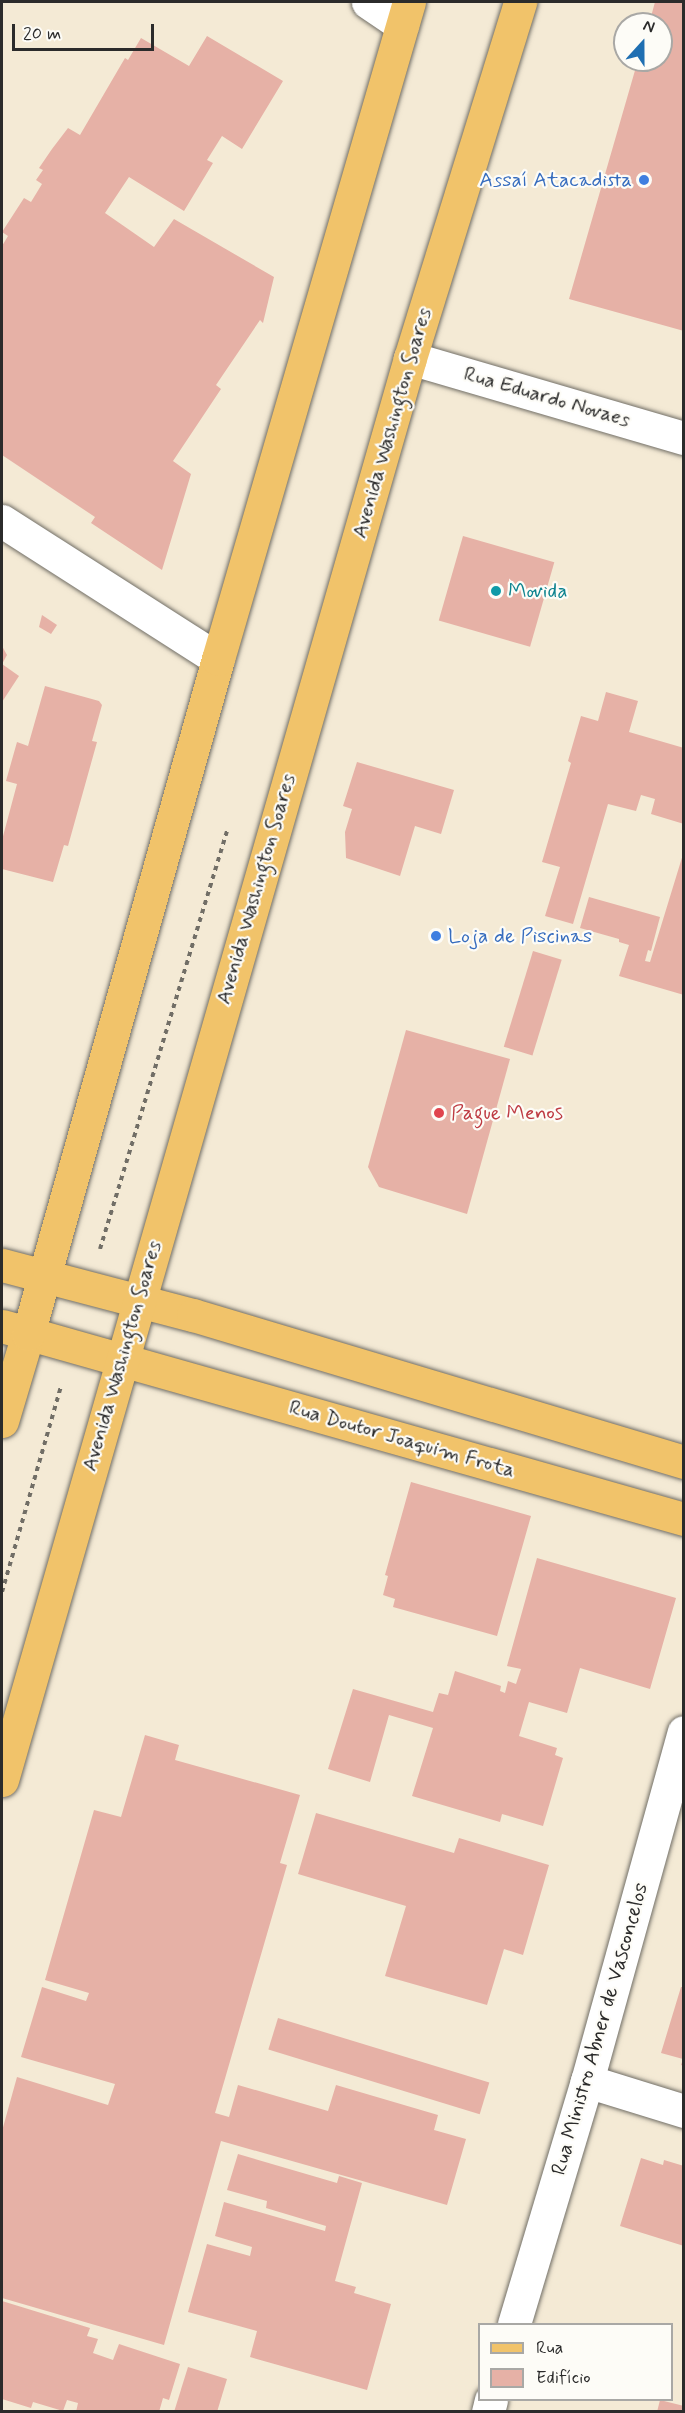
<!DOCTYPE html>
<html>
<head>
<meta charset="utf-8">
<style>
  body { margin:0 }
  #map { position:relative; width:685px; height:2413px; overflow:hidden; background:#f4ead5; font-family:Mynerve,sans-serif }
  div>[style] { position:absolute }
  .building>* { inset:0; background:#e6b1a6; transform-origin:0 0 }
  .path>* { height:4px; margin-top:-2px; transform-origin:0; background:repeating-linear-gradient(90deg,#716e66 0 4.5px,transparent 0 9px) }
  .roads { filter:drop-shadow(0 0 2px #716e66) drop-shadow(0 0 2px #716e66) }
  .minor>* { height:33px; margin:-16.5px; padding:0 16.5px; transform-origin:16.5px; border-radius:16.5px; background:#fff }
  .major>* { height:33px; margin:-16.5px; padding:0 16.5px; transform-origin:16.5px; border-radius:16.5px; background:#f1c36a }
  .highway>* { height:33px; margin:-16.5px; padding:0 16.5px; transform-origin:16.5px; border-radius:16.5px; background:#f1c36a }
  .dots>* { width:16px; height:16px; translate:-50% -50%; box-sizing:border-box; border:3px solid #fdfcf7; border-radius:50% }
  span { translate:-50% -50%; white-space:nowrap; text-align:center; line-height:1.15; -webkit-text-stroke:4.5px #fdfcf7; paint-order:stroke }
  .shop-label { font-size:21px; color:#366cbe }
  .right { translate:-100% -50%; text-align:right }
  .left { translate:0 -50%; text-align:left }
  .street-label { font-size:21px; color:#2b2b2b }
  .culture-label { font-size:21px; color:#0d838f }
  .health-label { font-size:21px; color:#be3a42 }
  .frame { position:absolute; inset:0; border:3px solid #2b2b2b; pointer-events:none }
  .legend { position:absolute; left:478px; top:2323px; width:195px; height:78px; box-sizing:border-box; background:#fdfcf7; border:2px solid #a9a8a5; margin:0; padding:8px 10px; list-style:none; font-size:18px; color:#2b2b2b }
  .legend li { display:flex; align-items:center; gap:12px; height:30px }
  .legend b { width:30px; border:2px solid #a9a8a5 }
  .north { position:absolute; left:613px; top:12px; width:60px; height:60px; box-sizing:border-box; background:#fdfcf7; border:2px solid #a9a8a5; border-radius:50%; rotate:21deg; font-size:16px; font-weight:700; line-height:24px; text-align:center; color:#2b2b2b }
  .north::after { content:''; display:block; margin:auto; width:21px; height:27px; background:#1f6fb2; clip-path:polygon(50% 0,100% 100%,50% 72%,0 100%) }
  .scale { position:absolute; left:12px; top:24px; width:142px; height:27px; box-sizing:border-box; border:3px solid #2b2b2b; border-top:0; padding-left:8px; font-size:18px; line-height:21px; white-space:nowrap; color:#2b2b2b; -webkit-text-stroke:4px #fdfcf7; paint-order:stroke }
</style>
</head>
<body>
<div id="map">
  <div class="building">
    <i style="clip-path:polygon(655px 2px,684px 2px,684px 331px,569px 299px,638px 60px,661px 60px,661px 24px,649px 24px)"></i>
    <i style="clip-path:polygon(207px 36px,283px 81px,242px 149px,222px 136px,207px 160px,213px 163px,184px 211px,129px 177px,105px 213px,154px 247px,174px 219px,274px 277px,263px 323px,260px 320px,216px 385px,221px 389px,173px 461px,191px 474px,162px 570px,91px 523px,95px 517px,2px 455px,2px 246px,8px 236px,2px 232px,24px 198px,31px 202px,42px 184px,36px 180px,43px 170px,39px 168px,52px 149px,68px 128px,80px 135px,125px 58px,128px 60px,141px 38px,189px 66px)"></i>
    <i style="left:463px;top:536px;width:95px;height:88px;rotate:16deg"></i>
    <i style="clip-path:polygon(42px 615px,57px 625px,51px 634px,39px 627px)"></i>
    <i style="clip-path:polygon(2px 646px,7px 655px,2px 664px)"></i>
    <i style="clip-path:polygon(2px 664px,19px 676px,2px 702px)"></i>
    <i style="clip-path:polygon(45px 686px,99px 701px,102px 705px,92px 741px,97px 742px,68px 846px,64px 845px,53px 882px,2px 869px,2px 840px,17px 784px,6px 781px,17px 742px,28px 746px)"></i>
    <i style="clip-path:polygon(606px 692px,638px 701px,629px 732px,684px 748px,684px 824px,651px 814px,655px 799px,641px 795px,636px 811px,608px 804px,573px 924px,545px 916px,560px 867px,542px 862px,571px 763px,568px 761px,581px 716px,598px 721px)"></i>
    <i style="clip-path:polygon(357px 762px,454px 790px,441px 834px,415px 826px,400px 876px,346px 858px,345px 832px,352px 809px,343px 806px)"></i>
    <i style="clip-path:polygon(684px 851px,684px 995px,619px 976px,629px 945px,619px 942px,619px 939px,580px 928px,589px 897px,660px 917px,651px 951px,648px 950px,645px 961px,650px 962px)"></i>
    <i style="left:533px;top:951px;width:30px;height:100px;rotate:17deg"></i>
    <i style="clip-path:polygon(406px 1030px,510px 1059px,467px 1214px,379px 1187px,368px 1167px)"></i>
    <i style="clip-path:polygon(411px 1482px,531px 1516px,497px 1636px,393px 1607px,395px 1599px,383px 1595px,388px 1576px,385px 1575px)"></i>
    <i style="clip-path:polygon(537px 1558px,676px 1598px,650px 1689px,580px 1668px,567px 1713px,529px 1702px,519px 1736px,557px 1748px,555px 1755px,563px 1758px,543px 1826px,502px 1814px,500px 1822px,412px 1796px,433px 1728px,389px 1715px,370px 1782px,328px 1769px,353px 1689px,433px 1712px,439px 1693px,448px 1695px,455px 1671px,501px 1686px,500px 1691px,505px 1693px,508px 1681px,516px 1684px,521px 1669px,507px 1666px)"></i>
    <i style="clip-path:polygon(145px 1735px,179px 1745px,175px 1760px,300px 1795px,280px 1863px,287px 1865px,215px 2113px,229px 2117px,238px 2085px,328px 2111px,336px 2085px,438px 2115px,434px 2130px,466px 2139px,447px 2205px,221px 2141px,164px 2345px,2px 2298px,2px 2131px,17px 2077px,108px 2105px,115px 2084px,21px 2057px,42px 1987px,86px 2001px,89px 1993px,45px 1980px,94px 1810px,121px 1817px)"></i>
    <i style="clip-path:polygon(316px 1813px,454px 1853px,459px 1838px,549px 1865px,523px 1955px,504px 1949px,487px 2005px,385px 1976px,406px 1906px,298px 1874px)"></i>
    <i style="clip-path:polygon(681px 1987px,684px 1987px,684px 2066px,681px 2065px,683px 2059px,661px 2053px)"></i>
    <i style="left:278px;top:2018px;width:221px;height:33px;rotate:17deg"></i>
    <i style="clip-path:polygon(238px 2154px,337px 2183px,339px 2176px,362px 2183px,335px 2281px,356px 2287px,354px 2293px,391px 2304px,367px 2390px,250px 2357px,257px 2331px,188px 2312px,207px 2244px,250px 2256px,252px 2247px,215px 2236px,224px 2202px,325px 2231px,326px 2226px,266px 2208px,267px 2201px,227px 2190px)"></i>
    <i style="clip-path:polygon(641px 2158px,663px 2165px,664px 2160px,684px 2166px,684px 2246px,620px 2226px)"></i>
    <i style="clip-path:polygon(2px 2301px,90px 2328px,87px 2336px,98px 2339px,93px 2353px,113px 2360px,119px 2344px,180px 2364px,169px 2400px,163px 2398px,159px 2412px,76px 2412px,78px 2403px,67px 2400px,63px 2411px,33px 2402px,31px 2408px,2px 2399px)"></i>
    <i style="clip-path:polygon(188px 2367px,227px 2379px,217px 2412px,174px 2412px)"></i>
    <i style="clip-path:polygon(660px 2400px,684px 2406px,684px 2412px,657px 2412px)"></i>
  </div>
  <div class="path">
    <i style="left:100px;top:1249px;width:439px;rotate:-73.1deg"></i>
    <i style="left:2px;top:1592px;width:214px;rotate:-74deg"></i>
  </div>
  <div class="roads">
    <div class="minor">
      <i style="left:368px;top:2px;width:41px;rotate:34.1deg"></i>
      <i style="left:410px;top:358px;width:285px;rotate:16.3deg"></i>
      <i style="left:2px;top:521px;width:256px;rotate:32.6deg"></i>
      <i style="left:587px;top:2081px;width:102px;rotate:17.2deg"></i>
      <i style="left:514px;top:2324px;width:254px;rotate:-73.3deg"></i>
      <i style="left:587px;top:2081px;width:362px;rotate:-74.5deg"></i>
      <i style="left:488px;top:2412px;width:12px;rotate:-76deg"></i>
    </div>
    <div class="major">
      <i style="left:2px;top:1265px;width:197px;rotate:14.7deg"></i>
      <i style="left:193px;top:1315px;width:513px;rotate:16.67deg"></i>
      <i style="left:2px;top:1326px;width:709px;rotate:15.8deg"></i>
    </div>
    <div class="highway">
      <i style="left:2px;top:1421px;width:91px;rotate:-73.4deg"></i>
      <i style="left:28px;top:1334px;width:701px;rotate:-74.28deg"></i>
      <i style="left:218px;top:659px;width:684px;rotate:-73.79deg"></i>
      <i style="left:2px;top:1780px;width:1479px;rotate:-73.99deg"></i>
      <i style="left:410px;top:358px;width:373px;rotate:-72.8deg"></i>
    </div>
  </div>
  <div class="dots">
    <i style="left:644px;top:180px;background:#3f7fe0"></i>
    <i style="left:496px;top:591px;background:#0f9aa8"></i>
    <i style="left:436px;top:936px;background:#3f7fe0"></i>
    <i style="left:439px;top:1113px;background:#e0444e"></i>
  </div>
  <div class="shop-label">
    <span class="right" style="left:632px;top:180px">Assaí Atacadista</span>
    <span class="left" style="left:448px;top:936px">Loja de Piscinas</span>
  </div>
  <div class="street-label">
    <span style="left:547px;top:397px;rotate:16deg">Rua Eduardo Novaes</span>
    <span style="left:392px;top:423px;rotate:-74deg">Avenida Washington Soares</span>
    <span style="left:256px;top:889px;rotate:-74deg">Avenida Washington Soares</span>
    <span style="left:122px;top:1356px;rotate:-74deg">Avenida Washington Soares</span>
    <span style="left:402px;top:1439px;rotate:16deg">Rua Doutor Joaquim Frota</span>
    <span style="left:600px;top:2029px;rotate:-74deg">Rua Ministro Abner de Vasconcelos</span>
  </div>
  <div class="culture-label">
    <span class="left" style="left:508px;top:591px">Movida</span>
  </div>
  <div class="health-label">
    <span class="left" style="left:451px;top:1113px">Pague Menos</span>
  </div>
  <div class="frame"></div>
  <ul class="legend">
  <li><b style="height:8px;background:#f1c36a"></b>Rua</li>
  <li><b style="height:16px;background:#e6b1a6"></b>Edifício</li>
  </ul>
  <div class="north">N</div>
  <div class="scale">20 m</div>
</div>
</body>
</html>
